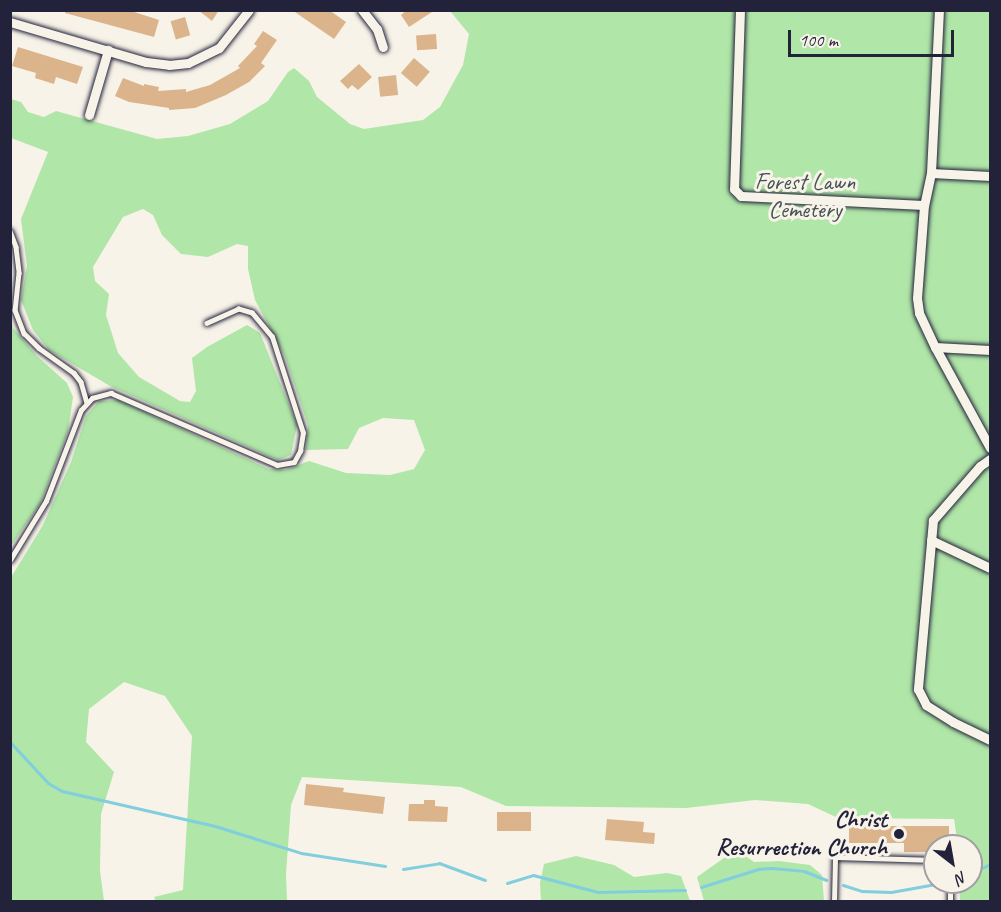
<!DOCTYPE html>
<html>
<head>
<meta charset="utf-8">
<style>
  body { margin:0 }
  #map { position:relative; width:1001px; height:912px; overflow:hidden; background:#f7f3e8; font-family:Caveat,sans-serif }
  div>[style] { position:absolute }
  .green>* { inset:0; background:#b0e6a8 }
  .stream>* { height:3px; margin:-1.5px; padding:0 1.5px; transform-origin:1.5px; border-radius:1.5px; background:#80cede }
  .building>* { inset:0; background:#dbb48c; transform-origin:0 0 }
  .roads { filter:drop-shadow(0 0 2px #22223b) drop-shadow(0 0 2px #22223b) }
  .service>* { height:4.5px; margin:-2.25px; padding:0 2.25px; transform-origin:2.25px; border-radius:2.25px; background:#f7f3e8 }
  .minor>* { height:9px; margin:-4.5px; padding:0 4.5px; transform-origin:4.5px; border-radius:4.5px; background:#f7f3e8 }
  .dots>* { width:16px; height:16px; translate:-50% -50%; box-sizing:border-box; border:3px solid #f7f3e8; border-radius:50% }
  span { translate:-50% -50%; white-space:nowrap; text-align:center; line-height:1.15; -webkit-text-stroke:6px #f7f3e8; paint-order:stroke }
  .park-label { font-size:24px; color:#465356 }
  .poi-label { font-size:24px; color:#22223b; font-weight:700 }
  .right { translate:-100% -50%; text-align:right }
  .frame { position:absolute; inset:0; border:12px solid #22223b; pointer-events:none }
  .north { position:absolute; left:923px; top:834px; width:60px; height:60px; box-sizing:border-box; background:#f7f3e8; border:2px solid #a29fa3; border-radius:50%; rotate:149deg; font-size:16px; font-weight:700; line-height:24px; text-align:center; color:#22223b }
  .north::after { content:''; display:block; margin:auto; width:21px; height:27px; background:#22223b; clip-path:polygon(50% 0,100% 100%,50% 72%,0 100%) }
  .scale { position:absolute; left:788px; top:30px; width:166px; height:27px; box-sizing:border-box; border:3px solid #22223b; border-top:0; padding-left:8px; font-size:18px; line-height:21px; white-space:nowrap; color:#22223b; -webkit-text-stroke:4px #f7f3e8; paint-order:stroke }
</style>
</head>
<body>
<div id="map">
  <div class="green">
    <i style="clip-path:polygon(450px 11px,990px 11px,990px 901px,960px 901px,959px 882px,971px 882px,971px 846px,958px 846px,954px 819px,838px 818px,808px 804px,755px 800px,686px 808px,506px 806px,461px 787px,302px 777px,291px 805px,286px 874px,287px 901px,156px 901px,154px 897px,183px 890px,192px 736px,165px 696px,124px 682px,89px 709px,86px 742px,114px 772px,101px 814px,100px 871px,104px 901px,11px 901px,10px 579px,43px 525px,71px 462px,86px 416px,99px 401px,118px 400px,269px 469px,286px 470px,309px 461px,346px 473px,390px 475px,414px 469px,425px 450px,414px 420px,383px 418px,359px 428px,348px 449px,306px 450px,308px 425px,284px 354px,255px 300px,248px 269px,248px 246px,237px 244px,208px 257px,181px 254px,162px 235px,153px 215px,143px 209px,123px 217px,93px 267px,95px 281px,109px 294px,106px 315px,118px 353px,139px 377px,180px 401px,190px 402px,196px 391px,192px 358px,207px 347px,247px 325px,260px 333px,297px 425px,291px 455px,278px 460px,110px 386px,49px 350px,33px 330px,21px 300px,27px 266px,21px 219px,48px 152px,11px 138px,11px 99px,21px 102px,28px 112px,44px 117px,56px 111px,157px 139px,188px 136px,230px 124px,268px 101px,288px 72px,294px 68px,309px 81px,317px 97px,350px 124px,364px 129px,423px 120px,440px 107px,463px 65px,469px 34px)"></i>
    <i style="clip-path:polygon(11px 316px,13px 328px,37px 356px,67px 383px,73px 397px,68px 431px,40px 504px,11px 546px)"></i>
    <i style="clip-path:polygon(731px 853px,744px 855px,754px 862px,779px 861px,810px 865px,822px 875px,824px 901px,704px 901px,697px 877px)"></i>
    <i style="clip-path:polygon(576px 856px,614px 865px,634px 877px,667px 873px,681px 876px,690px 901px,541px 901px,540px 883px,544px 864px)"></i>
  </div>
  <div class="stream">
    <i style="left:10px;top:742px;width:56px;rotate:47.2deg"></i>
    <i style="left:48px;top:783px;width:16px;rotate:30deg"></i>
    <i style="left:62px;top:791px;width:157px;rotate:12.9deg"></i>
    <i style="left:215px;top:826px;width:90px;rotate:17.4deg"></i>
    <i style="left:301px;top:853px;width:85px;rotate:8.8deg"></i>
    <i style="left:403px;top:869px;width:36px;rotate:-9deg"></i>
    <i style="left:439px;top:863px;width:49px;rotate:20.3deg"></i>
    <i style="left:971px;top:873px;width:21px;rotate:-25deg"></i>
    <i style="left:507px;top:883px;width:27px;rotate:-17deg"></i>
    <i style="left:533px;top:875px;width:67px;rotate:14.7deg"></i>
    <i style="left:598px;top:892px;width:87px;rotate:-1.3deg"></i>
    <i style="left:843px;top:885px;width:20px;rotate:18deg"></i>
    <i style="left:862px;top:891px;width:29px;rotate:2deg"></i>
    <i style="left:891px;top:892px;width:51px;rotate:-10.2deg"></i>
    <i style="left:701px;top:887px;width:60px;rotate:-17.5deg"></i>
    <i style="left:758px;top:869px;width:13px;rotate:-4deg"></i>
    <i style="left:771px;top:868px;width:33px;rotate:5deg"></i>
    <i style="left:804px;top:871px;width:24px;rotate:22deg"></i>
  </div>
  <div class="building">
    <i style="clip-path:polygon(65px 10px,128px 10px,159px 20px,154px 37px,65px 13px)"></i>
    <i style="clip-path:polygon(198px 10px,219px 10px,212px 21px)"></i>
    <i style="clip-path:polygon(292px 10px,329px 10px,346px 22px,334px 39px)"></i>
    <i style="clip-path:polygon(407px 10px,435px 10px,409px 27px,401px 15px)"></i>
    <i style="left:185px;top:17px;width:19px;height:15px;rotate:74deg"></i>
    <i style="clip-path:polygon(263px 31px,277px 40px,261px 63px,265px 66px,249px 82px,226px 95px,195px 108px,169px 110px,169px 108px,129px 102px,115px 96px,123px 78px,144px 86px,144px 84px,159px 87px,158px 91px,186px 89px,186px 92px,210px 85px,240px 68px,238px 66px,257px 46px,254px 44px)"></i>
    <i style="left:436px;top:34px;width:15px;height:20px;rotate:86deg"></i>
    <i style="clip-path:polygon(18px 47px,83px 67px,77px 84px,56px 77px,54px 84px,35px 78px,36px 73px,12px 66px)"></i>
    <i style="left:414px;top:58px;width:21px;height:20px;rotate:41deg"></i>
    <i style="clip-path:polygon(359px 64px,372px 77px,358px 90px,352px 85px,348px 89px,340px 81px)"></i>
    <i style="left:396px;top:75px;width:20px;height:18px;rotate:84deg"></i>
    <i style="clip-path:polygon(306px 784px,344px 788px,343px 792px,385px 797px,383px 814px,304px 805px)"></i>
    <i style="clip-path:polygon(424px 800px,435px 800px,435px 806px,448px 807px,447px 822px,408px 821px,409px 804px,424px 804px)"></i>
    <i style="left:531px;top:812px;width:19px;height:34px;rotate:90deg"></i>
    <i style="clip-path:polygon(607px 819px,644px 822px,643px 832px,655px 833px,654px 844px,605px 840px)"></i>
    <i style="clip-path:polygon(849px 826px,949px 826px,949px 846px,935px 846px,935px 852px,904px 852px,904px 843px,849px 843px)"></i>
  </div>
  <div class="roads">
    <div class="service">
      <i style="left:10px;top:231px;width:17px;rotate:69deg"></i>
      <i style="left:16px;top:247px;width:26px;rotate:83deg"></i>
      <i style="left:19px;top:273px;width:37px;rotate:96deg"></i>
      <i style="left:15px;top:310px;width:25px;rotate:69deg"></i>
      <i style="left:24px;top:333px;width:21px;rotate:45deg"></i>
      <i style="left:39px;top:348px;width:43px;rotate:35.5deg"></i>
      <i style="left:74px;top:373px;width:11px;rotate:52deg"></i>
      <i style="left:81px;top:382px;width:22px;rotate:74deg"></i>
      <i style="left:10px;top:560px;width:69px;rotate:-58.6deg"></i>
      <i style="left:46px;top:501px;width:97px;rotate:-69deg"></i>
      <i style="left:81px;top:410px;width:16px;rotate:-47deg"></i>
      <i style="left:92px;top:398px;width:20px;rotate:-15deg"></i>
      <i style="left:111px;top:393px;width:181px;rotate:23.4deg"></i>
      <i style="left:277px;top:465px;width:17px;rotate:-10deg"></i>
      <i style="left:294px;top:462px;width:13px;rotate:-61deg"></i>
      <i style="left:300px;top:451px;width:18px;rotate:-81deg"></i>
      <i style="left:303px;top:433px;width:101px;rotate:-107.9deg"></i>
      <i style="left:272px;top:337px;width:31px;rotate:-130deg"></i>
      <i style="left:252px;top:313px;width:14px;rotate:-163deg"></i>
      <i style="left:239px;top:309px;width:35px;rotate:156deg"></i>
      <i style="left:834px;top:902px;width:45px;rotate:-88.7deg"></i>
      <i style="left:835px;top:857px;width:100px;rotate:1.7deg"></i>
      <i style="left:950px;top:902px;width:20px;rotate:-90deg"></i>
    </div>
    <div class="minor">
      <i style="left:362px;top:10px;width:24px;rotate:52deg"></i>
      <i style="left:377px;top:29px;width:19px;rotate:72deg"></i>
      <i style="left:740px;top:10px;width:179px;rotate:91.9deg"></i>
      <i style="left:734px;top:189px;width:10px;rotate:45deg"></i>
      <i style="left:741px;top:196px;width:183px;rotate:2.8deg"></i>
      <i style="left:10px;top:22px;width:142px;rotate:16.4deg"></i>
      <i style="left:146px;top:62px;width:23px;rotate:7deg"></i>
      <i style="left:169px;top:65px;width:19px;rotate:-6deg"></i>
      <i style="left:188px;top:63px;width:34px;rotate:-26deg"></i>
      <i style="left:219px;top:48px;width:48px;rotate:-51.7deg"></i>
      <i style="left:89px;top:115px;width:68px;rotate:-73.7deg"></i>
      <i style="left:931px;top:173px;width:163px;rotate:-87.2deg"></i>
      <i style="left:990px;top:176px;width:59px;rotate:-177.1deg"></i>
      <i style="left:931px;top:173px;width:33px;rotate:102deg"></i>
      <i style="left:924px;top:205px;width:93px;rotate:94.3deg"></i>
      <i style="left:917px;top:298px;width:15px;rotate:82deg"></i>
      <i style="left:919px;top:313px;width:38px;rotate:65deg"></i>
      <i style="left:935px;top:347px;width:55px;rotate:3.1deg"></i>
      <i style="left:935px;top:347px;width:115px;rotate:61.4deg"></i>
      <i style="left:990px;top:459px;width:12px;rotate:145deg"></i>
      <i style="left:980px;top:466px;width:72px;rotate:131deg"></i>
      <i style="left:933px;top:520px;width:170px;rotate:95.1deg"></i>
      <i style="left:918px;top:689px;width:18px;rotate:63deg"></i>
      <i style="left:926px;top:705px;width:32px;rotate:32deg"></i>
      <i style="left:953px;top:722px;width:41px;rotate:25.9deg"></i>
      <i style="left:931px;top:540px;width:65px;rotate:25.4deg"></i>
    </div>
  </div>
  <div class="dots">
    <i style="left:899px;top:834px;background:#22223b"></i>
  </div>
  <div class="park-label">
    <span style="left:805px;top:196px">Forest Lawn<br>Cemetery</span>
  </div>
  <div class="poi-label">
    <span class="right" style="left:887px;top:834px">Christ<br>Resurrection Church</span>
  </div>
  <div class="frame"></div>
  <div class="north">N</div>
  <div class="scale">100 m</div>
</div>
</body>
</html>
